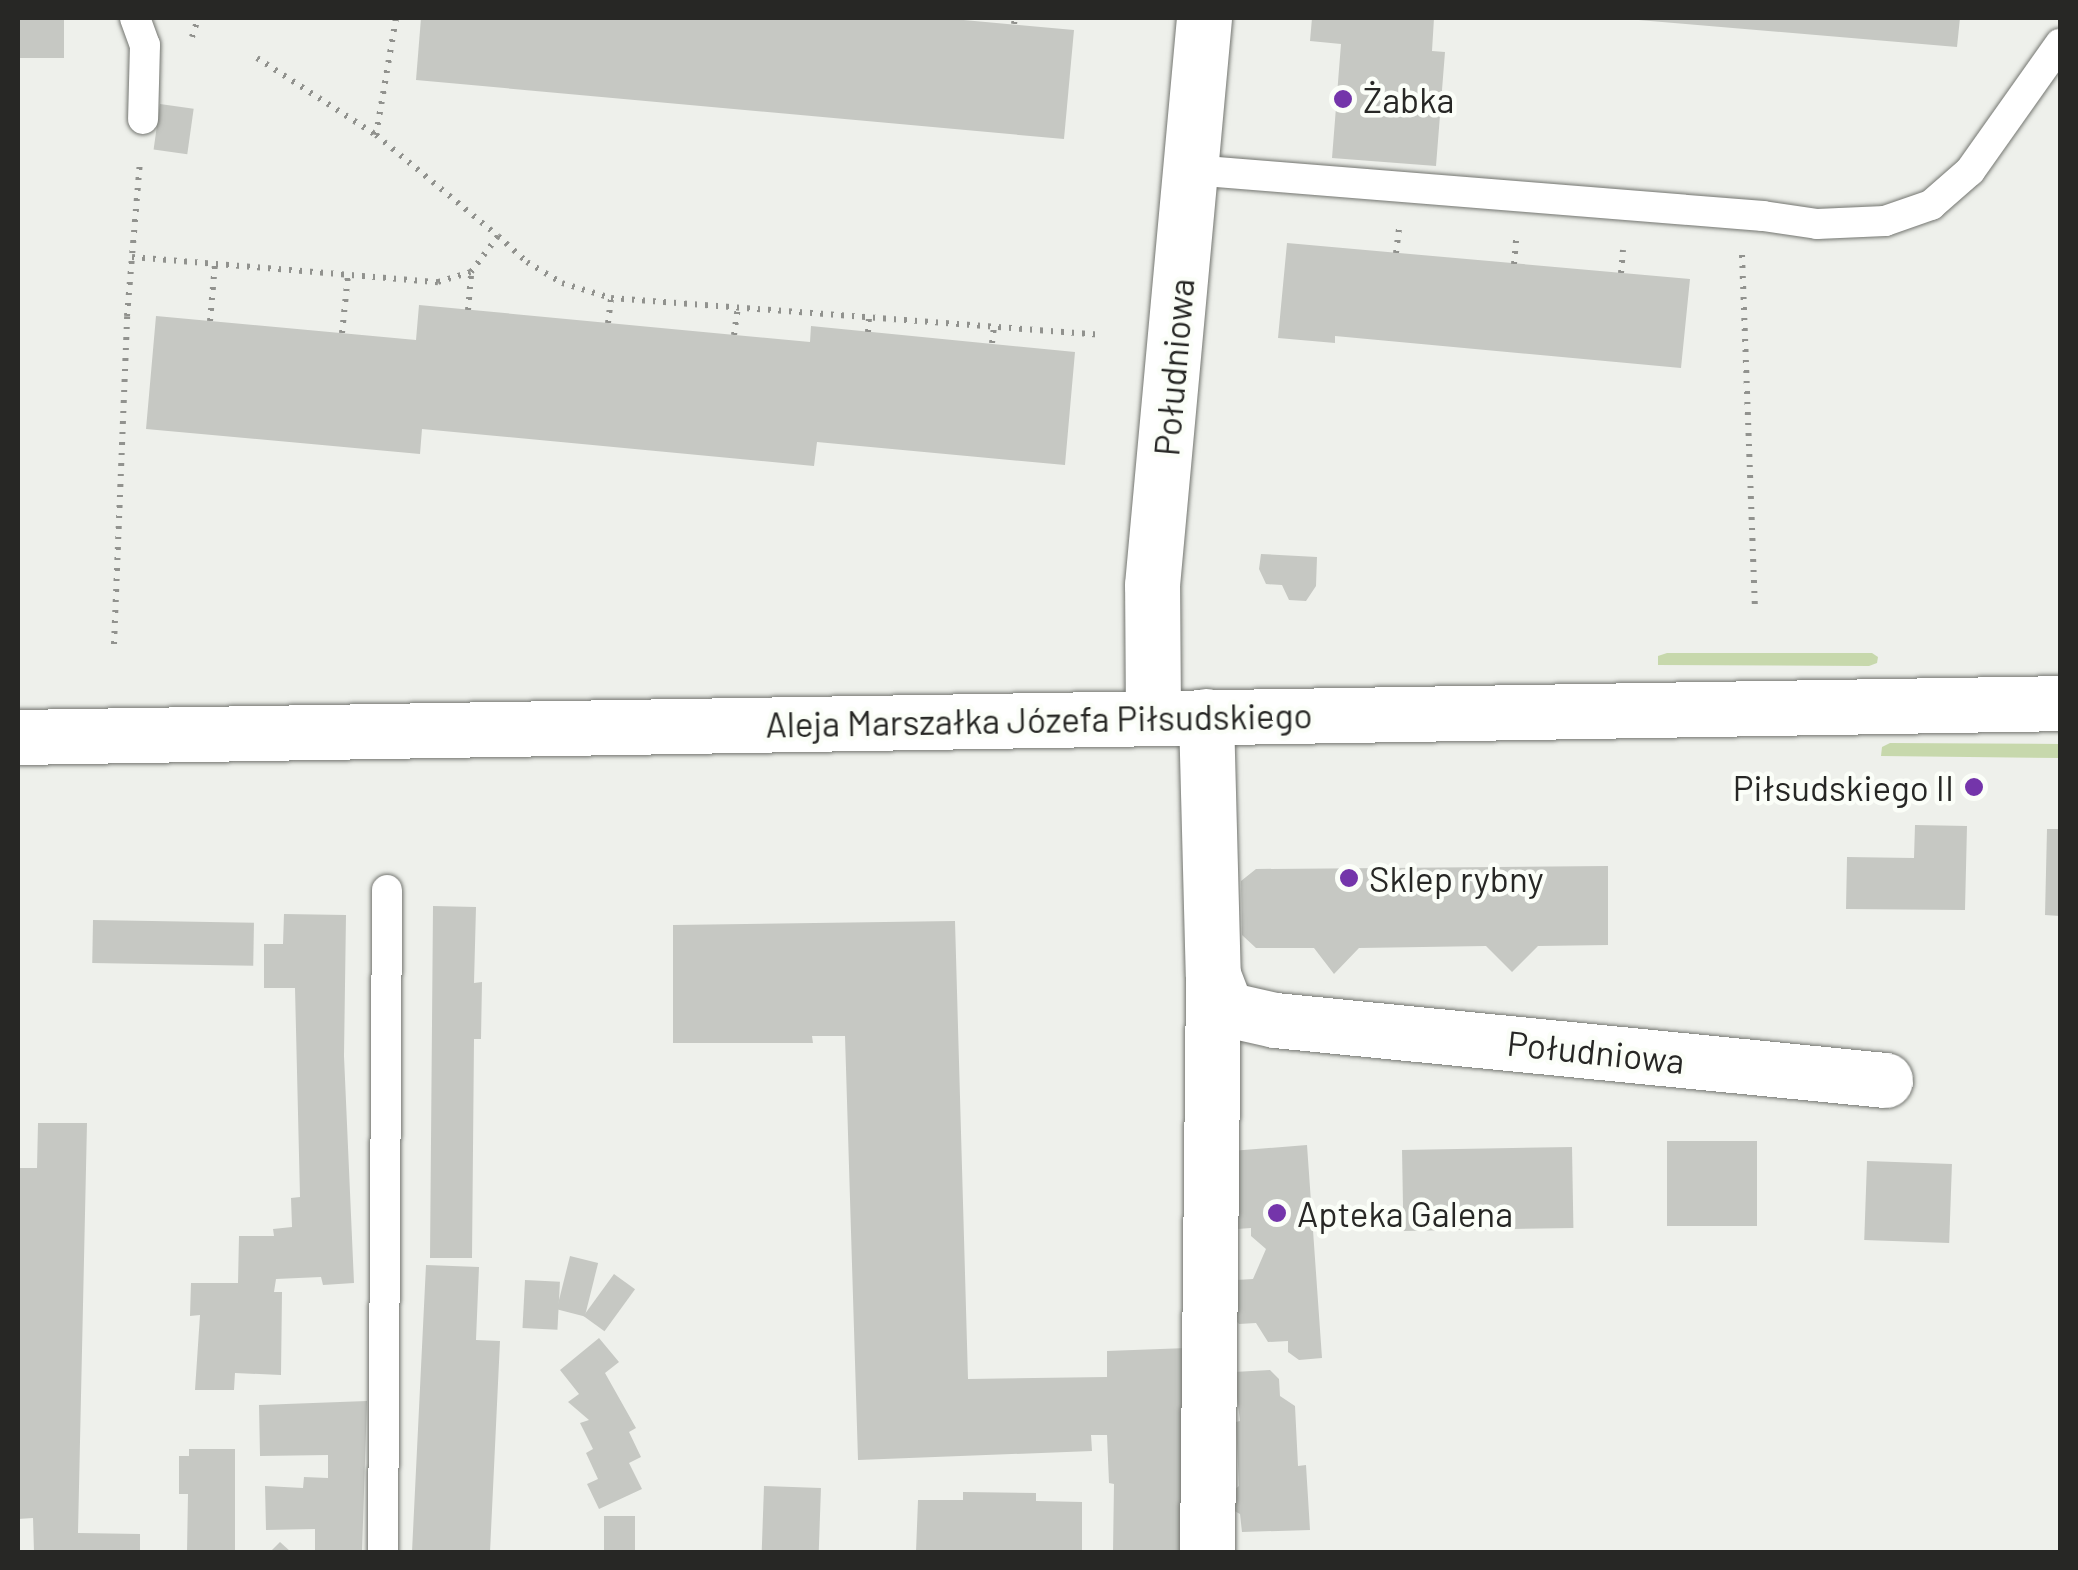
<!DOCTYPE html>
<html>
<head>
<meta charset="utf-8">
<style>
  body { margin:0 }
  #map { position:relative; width:2078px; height:1570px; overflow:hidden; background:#eef0eb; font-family:Barlow,sans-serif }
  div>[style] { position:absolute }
  .green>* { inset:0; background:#c7d8ac }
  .building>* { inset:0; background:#c6c8c3; transform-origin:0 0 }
  .path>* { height:6px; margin-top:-3px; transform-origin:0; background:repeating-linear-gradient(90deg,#91928e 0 2.5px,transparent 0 10.5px) }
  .roads { filter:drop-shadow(0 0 2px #737570) drop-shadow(0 0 2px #737570) }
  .service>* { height:30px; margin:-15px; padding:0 15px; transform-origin:15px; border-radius:15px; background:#fff }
  .minor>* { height:55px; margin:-27.5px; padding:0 27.5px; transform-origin:27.5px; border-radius:27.5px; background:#fff }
  .tertiary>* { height:55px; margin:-27.5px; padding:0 27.5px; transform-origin:27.5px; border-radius:27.5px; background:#fff }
  .dots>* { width:28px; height:28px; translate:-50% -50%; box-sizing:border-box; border:5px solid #fbfef8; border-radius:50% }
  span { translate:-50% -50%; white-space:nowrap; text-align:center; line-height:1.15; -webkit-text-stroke:9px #fbfef8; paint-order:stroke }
  .poi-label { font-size:35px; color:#272725 }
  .left { translate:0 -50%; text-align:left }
  .right { translate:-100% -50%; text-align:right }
  .street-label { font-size:35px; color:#272725 }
  .frame { position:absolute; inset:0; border:20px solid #272725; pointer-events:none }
</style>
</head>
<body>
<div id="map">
  <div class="green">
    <i style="clip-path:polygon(1667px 653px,1872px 653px,1878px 657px,1877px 663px,1869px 666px,1658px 665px,1658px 656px)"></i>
    <i style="clip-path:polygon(1890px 743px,2060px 744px,2060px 758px,1881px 756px,1882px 747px)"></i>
  </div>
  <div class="building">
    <i style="left:18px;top:18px;width:46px;height:40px"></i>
    <i style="clip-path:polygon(421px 18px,942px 18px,1074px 30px,1064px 139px,416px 80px)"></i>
    <i style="clip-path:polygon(1312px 18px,1434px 18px,1432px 51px,1445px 52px,1436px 166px,1332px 158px,1341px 44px,1310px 41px)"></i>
    <i style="clip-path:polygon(1615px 18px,1960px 18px,1957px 47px)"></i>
    <i style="left:160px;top:104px;width:34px;height:46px;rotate:8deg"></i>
    <i style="clip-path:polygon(1287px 243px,1690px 279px,1681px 368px,1335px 336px,1335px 343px,1278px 338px)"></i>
    <i style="clip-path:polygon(419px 305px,810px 342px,811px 326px,1075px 352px,1065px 465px,817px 442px,814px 466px,422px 429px,420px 454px,146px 429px,156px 316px,416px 340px)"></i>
    <i style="clip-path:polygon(1261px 554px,1317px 557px,1316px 586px,1306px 601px,1289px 600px,1282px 585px,1266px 584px,1259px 569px)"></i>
    <i style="clip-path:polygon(1915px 825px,1967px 826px,1965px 910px,1846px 909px,1847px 857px,1914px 858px)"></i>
    <i style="clip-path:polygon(2047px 829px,2060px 829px,2060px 916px,2045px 915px)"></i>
    <i style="clip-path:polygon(1608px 866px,1608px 945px,1538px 946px,1512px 972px,1486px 946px,1359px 948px,1334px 974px,1314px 948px,1256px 948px,1242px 935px,1241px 881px,1256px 869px)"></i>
    <i style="clip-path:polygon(433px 906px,476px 907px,474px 983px,482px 982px,481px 1039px,474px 1039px,472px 1258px,430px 1258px)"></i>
    <i style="clip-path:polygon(284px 914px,346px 915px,344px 1056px,354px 1283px,323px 1285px,321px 1277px,276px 1279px,274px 1292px,282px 1292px,281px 1375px,235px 1373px,234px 1390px,195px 1390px,200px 1315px,190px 1316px,191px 1283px,238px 1283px,239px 1236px,274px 1236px,273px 1229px,292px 1227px,291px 1198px,300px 1197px,295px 988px,264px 988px,264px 944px,283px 944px)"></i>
    <i style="left:93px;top:920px;width:161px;height:43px;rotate:1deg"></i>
    <i style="clip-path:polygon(955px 921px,968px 1379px,1107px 1377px,1107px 1351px,1187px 1348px,1191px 1552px,1113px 1552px,1114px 1484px,1109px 1483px,1107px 1435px,1091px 1435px,1092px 1451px,858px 1460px,845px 1036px,812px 1036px,813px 1043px,673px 1043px,673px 925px)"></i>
    <i style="clip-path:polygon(38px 1123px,87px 1123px,78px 1533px,140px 1534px,140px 1552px,34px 1552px,33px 1518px,18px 1519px,18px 1168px,37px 1168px)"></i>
    <i style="left:1667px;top:1141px;width:90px;height:85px"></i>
    <i style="clip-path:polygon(1307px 1145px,1322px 1358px,1299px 1360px,1288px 1352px,1288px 1341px,1268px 1342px,1256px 1323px,1239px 1324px,1229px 1313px,1236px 1280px,1253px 1279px,1266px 1249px,1251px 1236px,1251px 1228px,1223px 1230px,1218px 1152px)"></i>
    <i style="left:1572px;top:1147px;width:81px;height:170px;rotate:89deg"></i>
    <i style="left:1867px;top:1161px;width:85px;height:79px;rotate:2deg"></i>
    <i style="left:570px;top:1256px;width:29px;height:55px;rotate:14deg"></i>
    <i style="clip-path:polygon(426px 1265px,479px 1267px,476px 1340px,500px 1341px,490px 1552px,412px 1552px)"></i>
    <i style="left:614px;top:1274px;width:26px;height:52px;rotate:36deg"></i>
    <i style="left:525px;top:1280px;width:35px;height:48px;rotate:3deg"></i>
    <i style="clip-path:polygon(599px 1338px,619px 1362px,605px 1373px,636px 1428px,629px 1432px,641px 1457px,629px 1463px,642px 1489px,599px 1509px,587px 1484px,598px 1479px,586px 1453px,593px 1449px,580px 1423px,589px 1420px,568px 1402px,579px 1394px,560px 1370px)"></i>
    <i style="clip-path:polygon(1270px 1370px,1279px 1379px,1280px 1396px,1295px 1406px,1298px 1466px,1306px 1465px,1310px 1530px,1242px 1532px,1240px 1514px,1231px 1509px,1230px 1493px,1239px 1486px,1236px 1422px,1240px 1421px,1234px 1372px)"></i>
    <i style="clip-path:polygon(367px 1401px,362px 1552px,315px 1552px,315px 1529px,266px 1530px,265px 1486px,303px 1488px,304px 1477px,328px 1478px,328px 1455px,260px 1456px,259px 1405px)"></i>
    <i style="clip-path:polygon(189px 1449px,235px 1449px,235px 1552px,187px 1552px,188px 1494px,179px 1494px,179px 1456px,189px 1456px)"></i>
    <i style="left:764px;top:1486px;width:57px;height:66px;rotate:2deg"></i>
    <i style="clip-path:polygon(963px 1492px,1036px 1493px,1036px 1501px,1082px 1502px,1082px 1552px,916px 1552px,918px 1500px,963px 1500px)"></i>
    <i style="left:635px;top:1516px;width:36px;height:31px;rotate:90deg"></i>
    <i style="clip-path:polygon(280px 1542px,291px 1552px,270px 1552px)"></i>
  </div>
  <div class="path">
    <i style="left:1014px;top:24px;width:6px;rotate:-81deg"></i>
    <i style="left:192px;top:37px;width:20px;rotate:-72deg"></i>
    <i style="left:257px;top:58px;width:142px;rotate:32.9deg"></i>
    <i style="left:376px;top:135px;width:158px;rotate:39.6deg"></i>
    <i style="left:376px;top:135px;width:119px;rotate:-80.3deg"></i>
    <i style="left:1396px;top:253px;width:24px;rotate:-83deg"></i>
    <i style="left:1742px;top:255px;width:354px;rotate:87.9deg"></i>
    <i style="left:132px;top:257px;width:307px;rotate:4.7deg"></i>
    <i style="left:438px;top:282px;width:34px;rotate:-17deg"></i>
    <i style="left:471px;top:272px;width:45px;rotate:-53.1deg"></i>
    <i style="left:498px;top:236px;width:39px;rotate:42deg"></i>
    <i style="left:527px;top:262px;width:41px;rotate:31deg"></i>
    <i style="left:562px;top:283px;width:51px;rotate:17deg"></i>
    <i style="left:611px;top:298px;width:491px;rotate:4.3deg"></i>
    <i style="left:1514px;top:264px;width:24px;rotate:-85deg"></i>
    <i style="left:1621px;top:273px;width:23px;rotate:-85deg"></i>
    <i style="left:468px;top:310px;width:38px;rotate:-85deg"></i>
    <i style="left:210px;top:321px;width:57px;rotate:-85deg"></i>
    <i style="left:608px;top:323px;width:25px;rotate:-83deg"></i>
    <i style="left:868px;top:332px;width:15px;rotate:-86deg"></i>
    <i style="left:342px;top:333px;width:58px;rotate:-84.1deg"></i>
    <i style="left:734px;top:335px;width:27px;rotate:-82deg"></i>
    <i style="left:992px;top:343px;width:16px;rotate:-83deg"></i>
    <i style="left:114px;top:644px;width:328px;rotate:-87.7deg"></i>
    <i style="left:127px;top:316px;width:157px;rotate:-85.2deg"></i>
  </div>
  <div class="roads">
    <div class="service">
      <i style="left:135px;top:18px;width:29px;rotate:70deg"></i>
      <i style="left:145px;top:45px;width:74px;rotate:91.5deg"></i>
      <i style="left:1192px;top:170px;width:573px;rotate:4.61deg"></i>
      <i style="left:1763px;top:216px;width:55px;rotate:8.4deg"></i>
      <i style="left:1817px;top:224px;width:68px;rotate:-2.5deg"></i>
      <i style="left:1885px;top:221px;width:49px;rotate:-19.2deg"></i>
      <i style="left:1931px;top:205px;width:52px;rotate:-41.1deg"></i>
      <i style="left:1970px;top:171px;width:156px;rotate:-54.7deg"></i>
      <i style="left:383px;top:1552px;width:662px;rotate:-89.65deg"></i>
    </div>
    <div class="minor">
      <i style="left:1206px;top:716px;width:259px;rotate:88.5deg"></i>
      <i style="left:1213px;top:975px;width:36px;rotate:69deg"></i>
      <i style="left:1226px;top:1009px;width:50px;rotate:12.7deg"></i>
      <i style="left:1275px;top:1020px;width:613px;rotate:5.62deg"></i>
      <i style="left:1153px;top:717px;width:132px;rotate:-90.4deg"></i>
      <i style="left:1152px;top:585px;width:569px;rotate:-84.76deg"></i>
      <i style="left:1207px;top:1552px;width:577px;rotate:-89.4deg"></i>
    </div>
    <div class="tertiary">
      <i style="left:18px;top:737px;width:2042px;rotate:-0.95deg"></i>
    </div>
  </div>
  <div class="dots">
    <i style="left:1343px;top:99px;background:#7435aa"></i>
    <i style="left:1974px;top:787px;background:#7435aa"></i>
    <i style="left:1349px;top:878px;background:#7435aa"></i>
    <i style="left:1277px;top:1213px;background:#7435aa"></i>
  </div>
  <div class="poi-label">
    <span class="left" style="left:1363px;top:99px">Żabka</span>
    <span class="right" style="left:1954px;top:787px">Piłsudskiego II</span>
    <span class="left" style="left:1369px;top:878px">Sklep rybny</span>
    <span class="left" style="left:1297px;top:1213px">Apteka Galena</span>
  </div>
  <div class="street-label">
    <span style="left:1173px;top:367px;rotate:-85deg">Południowa</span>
    <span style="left:1039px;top:719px;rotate:-1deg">Aleja Marszałka Józefa Piłsudskiego</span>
    <span style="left:1596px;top:1051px;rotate:6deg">Południowa</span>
  </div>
  <div class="frame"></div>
</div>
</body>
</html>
